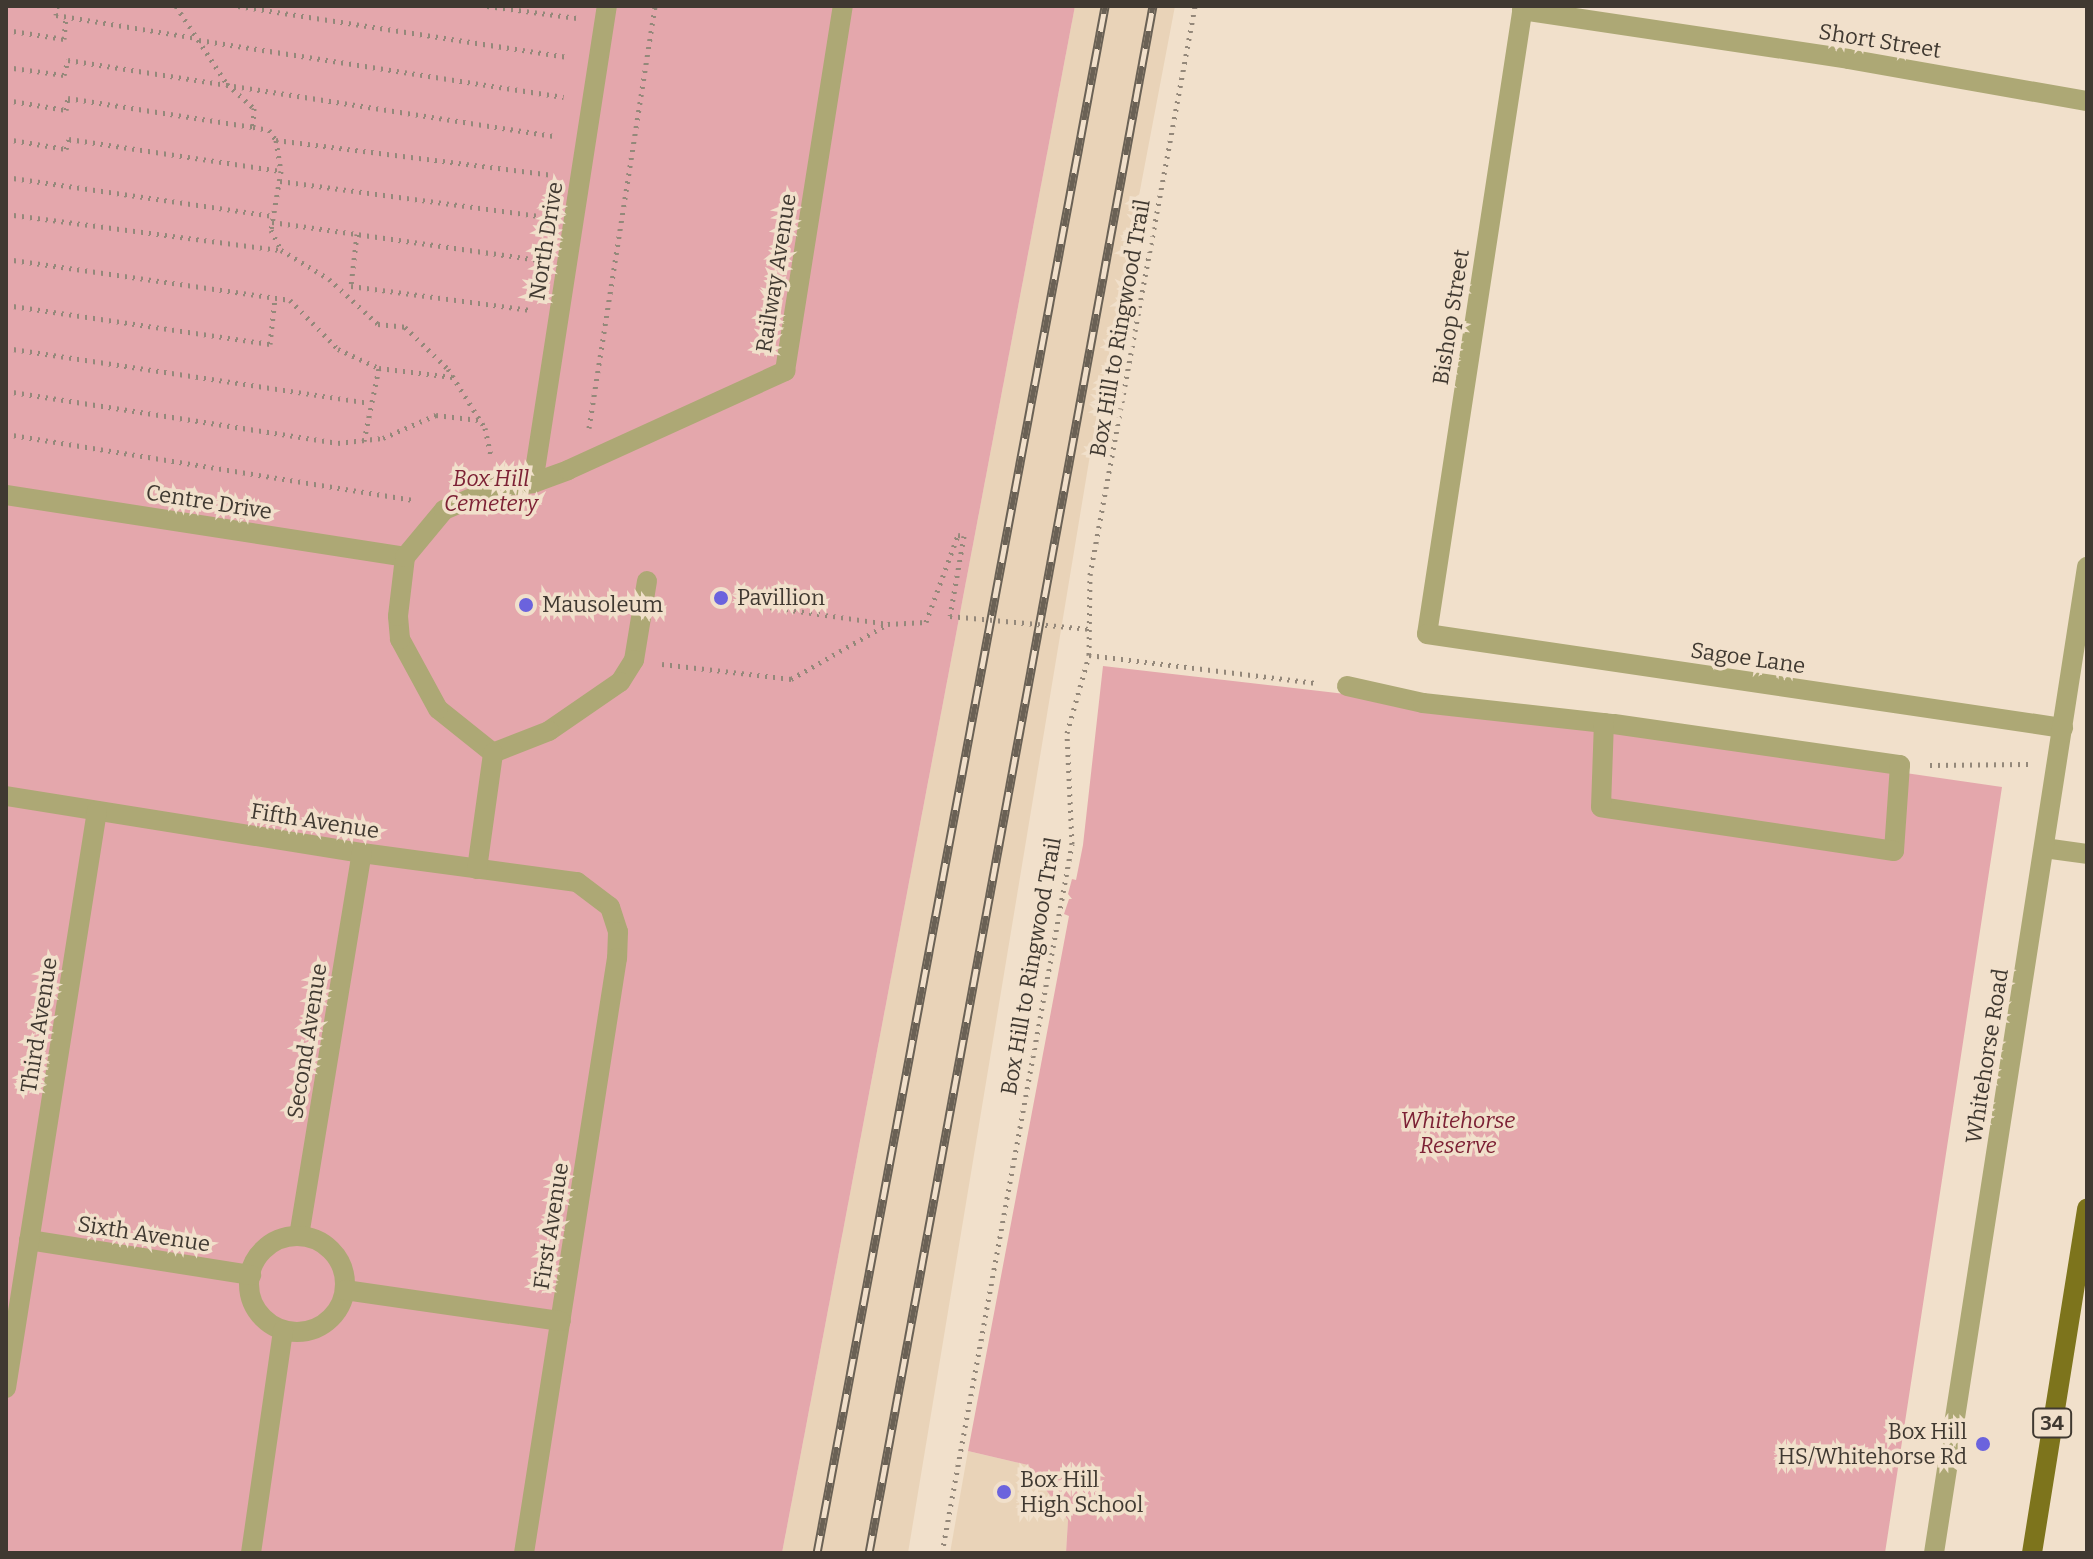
<!DOCTYPE html>
<html>
<head>
<meta charset="utf-8">
<style>
  body { margin:0 }
  #map { position:relative; width:2093px; height:1559px; overflow:hidden; background:#f1e0cb; font-family:Bitter,serif }
  div>[style] { position:absolute }
  .built>* { inset:0; background:#e9d3b8 }
  .green>* { inset:0; background:#e4a7ac }
  .path>* { height:5px; margin-top:-2.5px; transform-origin:0; background:repeating-linear-gradient(90deg,#94887a 0 2px,transparent 0 8px) }
  .lane>* { height:20px; margin:-10px; padding:0 10px; transform-origin:10px; border-radius:10px; background:#ada875 }
  .lane>.ring { margin:-10px; padding:0; box-sizing:content-box; background:none; border:20px solid #ada875; border-radius:50% }
  .street>* { height:20px; margin:-10px; padding:0 10px; transform-origin:10px; border-radius:10px; background:#ada875 }
  .primary>* { height:20px; margin:-10px; padding:0 10px; transform-origin:10px; border-radius:10px; background:#7d741c }
  .rail>* { height:9px; margin-top:-4.5px; transform-origin:0; background:repeating-linear-gradient(90deg,#f1e0cb 0 18px,#6a6155 0 36px); box-sizing:border-box; border-block:2px solid #6a6155 }
  .path-bridge>* { height:5px; margin-top:-2.5px; transform-origin:0; background:repeating-linear-gradient(90deg,#94887a 0 2px,transparent 0 8px) }
  .dots>* { width:22px; height:22px; translate:-50% -50%; box-sizing:border-box; border:4px solid #f1e0cb; border-radius:50% }
  span { translate:-50% -50%; white-space:nowrap; text-align:center; line-height:1.15; -webkit-text-stroke:7px #f1e0cb; paint-order:stroke }
  .shield-label span { padding:2px 6px; background:#f1e0cb; border:2px solid; border-radius:6px; -webkit-text-stroke-width:0 }
  .shield-label { font-size:20px; color:#403931; font-weight:700 }
  .street-label { font-size:22px; color:#403931 }
  .park-label { font-size:22px; color:#7d2135; font-style:italic }
  .poi-label { font-size:22px; color:#403931 }
  .left { translate:0 -50%; text-align:left }
  .right { translate:-100% -50%; text-align:right }
  .frame { position:absolute; inset:0; border:8px solid #403931; pointer-events:none }
</style>
</head>
<body>
<div id="map">
  <div class="built">
    <i style="clip-path:polygon(1075px 6px,1175px 6px,1092px 443px,908px 1553px,782px 1553px)"></i>
    <i style="clip-path:polygon(968px 1451px,1028px 1465px,1068px 1520px,1066px 1553px,950px 1553px)"></i>
  </div>
  <div class="green">
    <i style="clip-path:polygon(6px 6px,1075px 6px,782px 1553px,6px 1553px)"></i>
    <i style="clip-path:polygon(1103px 666px,1423px 703px,2002px 787px,1885px 1553px,1066px 1553px,1068px 1520px,1028px 1465px,968px 1451px,1069px 916px,1064px 914px,1069px 899px,1072px 899px,1068px 894px,1072px 879px,1076px 880px,1083px 845px)"></i>
  </div>
  <div class="path">
    <i style="left:57px;top:6px;width:9px;rotate:96deg"></i>
    <i style="left:56px;top:15px;width:143px;rotate:9.3deg"></i>
    <i style="left:176px;top:6px;width:93px;rotate:56.8deg"></i>
    <i style="left:227px;top:84px;width:36px;rotate:42deg"></i>
    <i style="left:254px;top:108px;width:19px;rotate:93deg"></i>
    <i style="left:253px;top:127px;width:16px;rotate:11deg"></i>
    <i style="left:269px;top:130px;width:12px;rotate:55deg"></i>
    <i style="left:276px;top:140px;width:31px;rotate:81deg"></i>
    <i style="left:281px;top:171px;width:60px;rotate:99.6deg"></i>
    <i style="left:271px;top:230px;width:22px;rotate:63deg"></i>
    <i style="left:281px;top:250px;width:56px;rotate:31.1deg"></i>
    <i style="left:329px;top:279px;width:67px;rotate:42.6deg"></i>
    <i style="left:378px;top:324px;width:27px;rotate:6deg"></i>
    <i style="left:405px;top:327px;width:60px;rotate:44.3deg"></i>
    <i style="left:448px;top:369px;width:70px;rotate:57.9deg"></i>
    <i style="left:485px;top:428px;width:30px;rotate:78deg"></i>
    <i style="left:238px;top:6px;width:335px;rotate:8.8deg"></i>
    <i style="left:487px;top:6px;width:91px;rotate:7.6deg"></i>
    <i style="left:6px;top:30px;width:59px;rotate:8.8deg"></i>
    <i style="left:64px;top:39px;width:22px;rotate:-85deg"></i>
    <i style="left:199px;top:40px;width:369px;rotate:8.9deg"></i>
    <i style="left:6px;top:67px;width:59px;rotate:7.9deg"></i>
    <i style="left:64px;top:75px;width:16px;rotate:-75deg"></i>
    <i style="left:68px;top:60px;width:495px;rotate:8.9deg"></i>
    <i style="left:6px;top:100px;width:61px;rotate:9.5deg"></i>
    <i style="left:66px;top:110px;width:12px;rotate:-81deg"></i>
    <i style="left:68px;top:98px;width:187px;rotate:8.9deg"></i>
    <i style="left:6px;top:139px;width:61px;rotate:9.5deg"></i>
    <i style="left:66px;top:149px;width:10px;rotate:-73deg"></i>
    <i style="left:69px;top:139px;width:214px;rotate:8.6deg"></i>
    <i style="left:276px;top:140px;width:279px;rotate:7.2deg"></i>
    <i style="left:6px;top:177px;width:270px;rotate:8.3deg"></i>
    <i style="left:280px;top:181px;width:267px;rotate:7.7deg"></i>
    <i style="left:6px;top:214px;width:276px;rotate:7.5deg"></i>
    <i style="left:272px;top:222px;width:271px;rotate:8.1deg"></i>
    <i style="left:357px;top:234px;width:52px;rotate:96.6deg"></i>
    <i style="left:351px;top:286px;width:181px;rotate:7.6deg"></i>
    <i style="left:6px;top:259px;width:287px;rotate:8.2deg"></i>
    <i style="left:290px;top:300px;width:69px;rotate:45.6deg"></i>
    <i style="left:338px;top:349px;width:45px;rotate:24.9deg"></i>
    <i style="left:379px;top:368px;width:74px;rotate:7deg"></i>
    <i style="left:6px;top:305px;width:267px;rotate:8.4deg"></i>
    <i style="left:270px;top:344px;width:46px;rotate:-83.8deg"></i>
    <i style="left:6px;top:348px;width:367px;rotate:8.6deg"></i>
    <i style="left:6px;top:391px;width:336px;rotate:8.9deg"></i>
    <i style="left:338px;top:443px;width:45px;rotate:-6.3deg"></i>
    <i style="left:383px;top:438px;width:58px;rotate:-23.5deg"></i>
    <i style="left:436px;top:415px;width:43px;rotate:6.6deg"></i>
    <i style="left:589px;top:428px;width:427px;rotate:-81.1deg"></i>
    <i style="left:6px;top:434px;width:411px;rotate:9.2deg"></i>
    <i style="left:364px;top:441px;width:75px;rotate:-78.4deg"></i>
    <i style="left:762px;top:606px;width:127px;rotate:8.1deg"></i>
    <i style="left:888px;top:624px;width:38px;rotate:-3deg"></i>
    <i style="left:926px;top:622px;width:93px;rotate:-69.8deg"></i>
    <i style="left:958px;top:535px;width:6px;rotate:9deg"></i>
    <i style="left:964px;top:536px;width:81px;rotate:99.9deg"></i>
    <i style="left:1089px;top:655px;width:231px;rotate:7deg"></i>
    <i style="left:662px;top:664px;width:130px;rotate:6.6deg"></i>
    <i style="left:791px;top:679px;width:112px;rotate:-29.6deg"></i>
    <i style="left:1930px;top:765px;width:98px;rotate:-0.6deg"></i>
    <i style="left:942px;top:1553px;width:721px;rotate:-79.61deg"></i>
    <i style="left:1072px;top:844px;width:111px;rotate:-92.6deg"></i>
    <i style="left:1067px;top:733px;width:81px;rotate:-74.2deg"></i>
    <i style="left:1089px;top:655px;width:80px;rotate:-89.3deg"></i>
    <i style="left:1090px;top:575px;width:579px;rotate:-79.54deg"></i>
  </div>
  <div class="lane">
    <i style="left:533px;top:483px;width:483px;rotate:-81.2deg"></i>
    <i style="left:6px;top:495px;width:404px;rotate:8.8deg"></i>
    <i style="left:647px;top:581px;width:80px;rotate:99.3deg"></i>
    <i style="left:634px;top:660px;width:26px;rotate:122deg"></i>
    <i style="left:620px;top:682px;width:86px;rotate:145.4deg"></i>
    <i style="left:549px;top:731px;width:60px;rotate:158.6deg"></i>
    <i style="left:493px;top:753px;width:70px;rotate:-141.3deg"></i>
    <i style="left:438px;top:709px;width:80px;rotate:-118.5deg"></i>
    <i style="left:400px;top:639px;width:23px;rotate:-95deg"></i>
    <i style="left:398px;top:616px;width:59px;rotate:-83.2deg"></i>
    <i style="left:405px;top:557px;width:61px;rotate:-50.3deg"></i>
    <i style="left:444px;top:510px;width:58px;rotate:-23.5deg"></i>
    <i style="left:497px;top:487px;width:36px;rotate:-6deg"></i>
    <i style="left:533px;top:483px;width:37px;rotate:-20deg"></i>
    <i style="left:568px;top:470px;width:239px;rotate:-24.5deg"></i>
    <i style="left:785px;top:371px;width:370px;rotate:-81deg"></i>
    <i style="left:1347px;top:686px;width:78px;rotate:12.6deg"></i>
    <i style="left:1423px;top:703px;width:192px;rotate:6.3deg"></i>
    <i style="left:1614px;top:724px;width:289px;rotate:8.2deg"></i>
    <i style="left:1900px;top:765px;width:86px;rotate:94deg"></i>
    <i style="left:1894px;top:851px;width:296px;rotate:-171.5deg"></i>
    <i style="left:1601px;top:807px;width:84px;rotate:-88deg"></i>
    <i style="left:6px;top:796px;width:361px;rotate:9.1deg"></i>
    <i style="left:362px;top:853px;width:217px;rotate:7.7deg"></i>
    <i style="left:577px;top:882px;width:41px;rotate:37.1deg"></i>
    <i style="left:610px;top:907px;width:26px;rotate:72deg"></i>
    <i style="left:618px;top:932px;width:26px;rotate:92deg"></i>
    <i style="left:617px;top:958px;width:602px;rotate:98.88deg"></i>
    <i style="left:2044px;top:848px;width:43px;rotate:7.9deg"></i>
    <i style="left:477px;top:869px;width:117px;rotate:-82.1deg"></i>
    <i style="left:299px;top:1236px;width:388px;rotate:-80.7deg"></i>
    <i class="ring" style="left:249px;top:1236px;width:76px;height:76px"></i>
    <i style="left:29px;top:1240px;width:225px;rotate:9deg"></i>
    <i style="left:345px;top:1290px;width:218px;rotate:8.2deg"></i>
    <i style="left:6px;top:1388px;width:584px;rotate:-81.04deg"></i>
    <i style="left:251px;top:1553px;width:225px;rotate:-81.8deg"></i>
  </div>
  <div class="street">
    <i style="left:1523px;top:6px;width:635px;rotate:98.69deg"></i>
    <i style="left:1427px;top:634px;width:643px;rotate:8.41deg"></i>
    <i style="left:1522px;top:10px;width:330px;rotate:8.5deg"></i>
    <i style="left:1848px;top:59px;width:243px;rotate:10deg"></i>
    <i style="left:1934px;top:1553px;width:998px;rotate:-81.18deg"></i>
  </div>
  <div class="primary">
    <i style="left:2032px;top:1553px;width:349px;rotate:-80.9deg"></i>
  </div>
  <div class="rail">
    <i style="left:817px;top:1553px;width:1574px;rotate:-79.45deg"></i>
    <i style="left:869px;top:1553px;width:1573px;rotate:-79.6deg"></i>
  </div>
  <div class="path-bridge">
    <i style="left:950px;top:616px;width:142px;rotate:5.3deg"></i>
  </div>
  <div class="dots">
    <i style="left:721px;top:598px;background:#6b63dd"></i>
    <i style="left:526px;top:605px;background:#6b63dd"></i>
    <i style="left:1983px;top:1444px;background:#6b63dd"></i>
    <i style="left:1004px;top:1492px;background:#6b63dd"></i>
  </div>
  <div class="shield-label">
    <span style="left:2052px;top:1423px">34</span>
  </div>
  <div class="street-label">
    <span style="left:1880px;top:41px;rotate:9deg">Short Street</span>
    <span style="left:546px;top:241px;rotate:-81deg">North Drive</span>
    <span style="left:776px;top:273px;rotate:-81deg">Railway Avenue</span>
    <span style="left:1451px;top:317px;rotate:-81deg">Bishop Street</span>
    <span style="left:1120px;top:328px;rotate:-80deg">Box Hill to Ringwood Trail</span>
    <span style="left:209px;top:502px;rotate:9deg">Centre Drive</span>
    <span style="left:1748px;top:658px;rotate:8deg">Sagoe Lane</span>
    <span style="left:315px;top:821px;rotate:9deg">Fifth Avenue</span>
    <span style="left:1031px;top:966px;rotate:-80deg">Box Hill to Ringwood Trail</span>
    <span style="left:39px;top:1025px;rotate:-81deg">Third Avenue</span>
    <span style="left:307px;top:1041px;rotate:-81deg">Second Avenue</span>
    <span style="left:1987px;top:1056px;rotate:-81deg">Whitehorse Road</span>
    <span style="left:551px;top:1226px;rotate:-81deg">First Avenue</span>
    <span style="left:144px;top:1234px;rotate:9deg">Sixth Avenue</span>
  </div>
  <div class="park-label">
    <span style="left:491px;top:491px">Box Hill<br>Cemetery</span>
    <span style="left:1458px;top:1133px">Whitehorse<br>Reserve</span>
  </div>
  <div class="poi-label">
    <span class="left" style="left:737px;top:598px">Pavillion</span>
    <span class="left" style="left:542px;top:605px">Mausoleum</span>
    <span class="right" style="left:1967px;top:1444px">Box Hill<br>HS/Whitehorse Rd</span>
    <span class="left" style="left:1020px;top:1492px">Box Hill<br>High School</span>
  </div>
  <div class="frame"></div>
</div>
</body>
</html>
